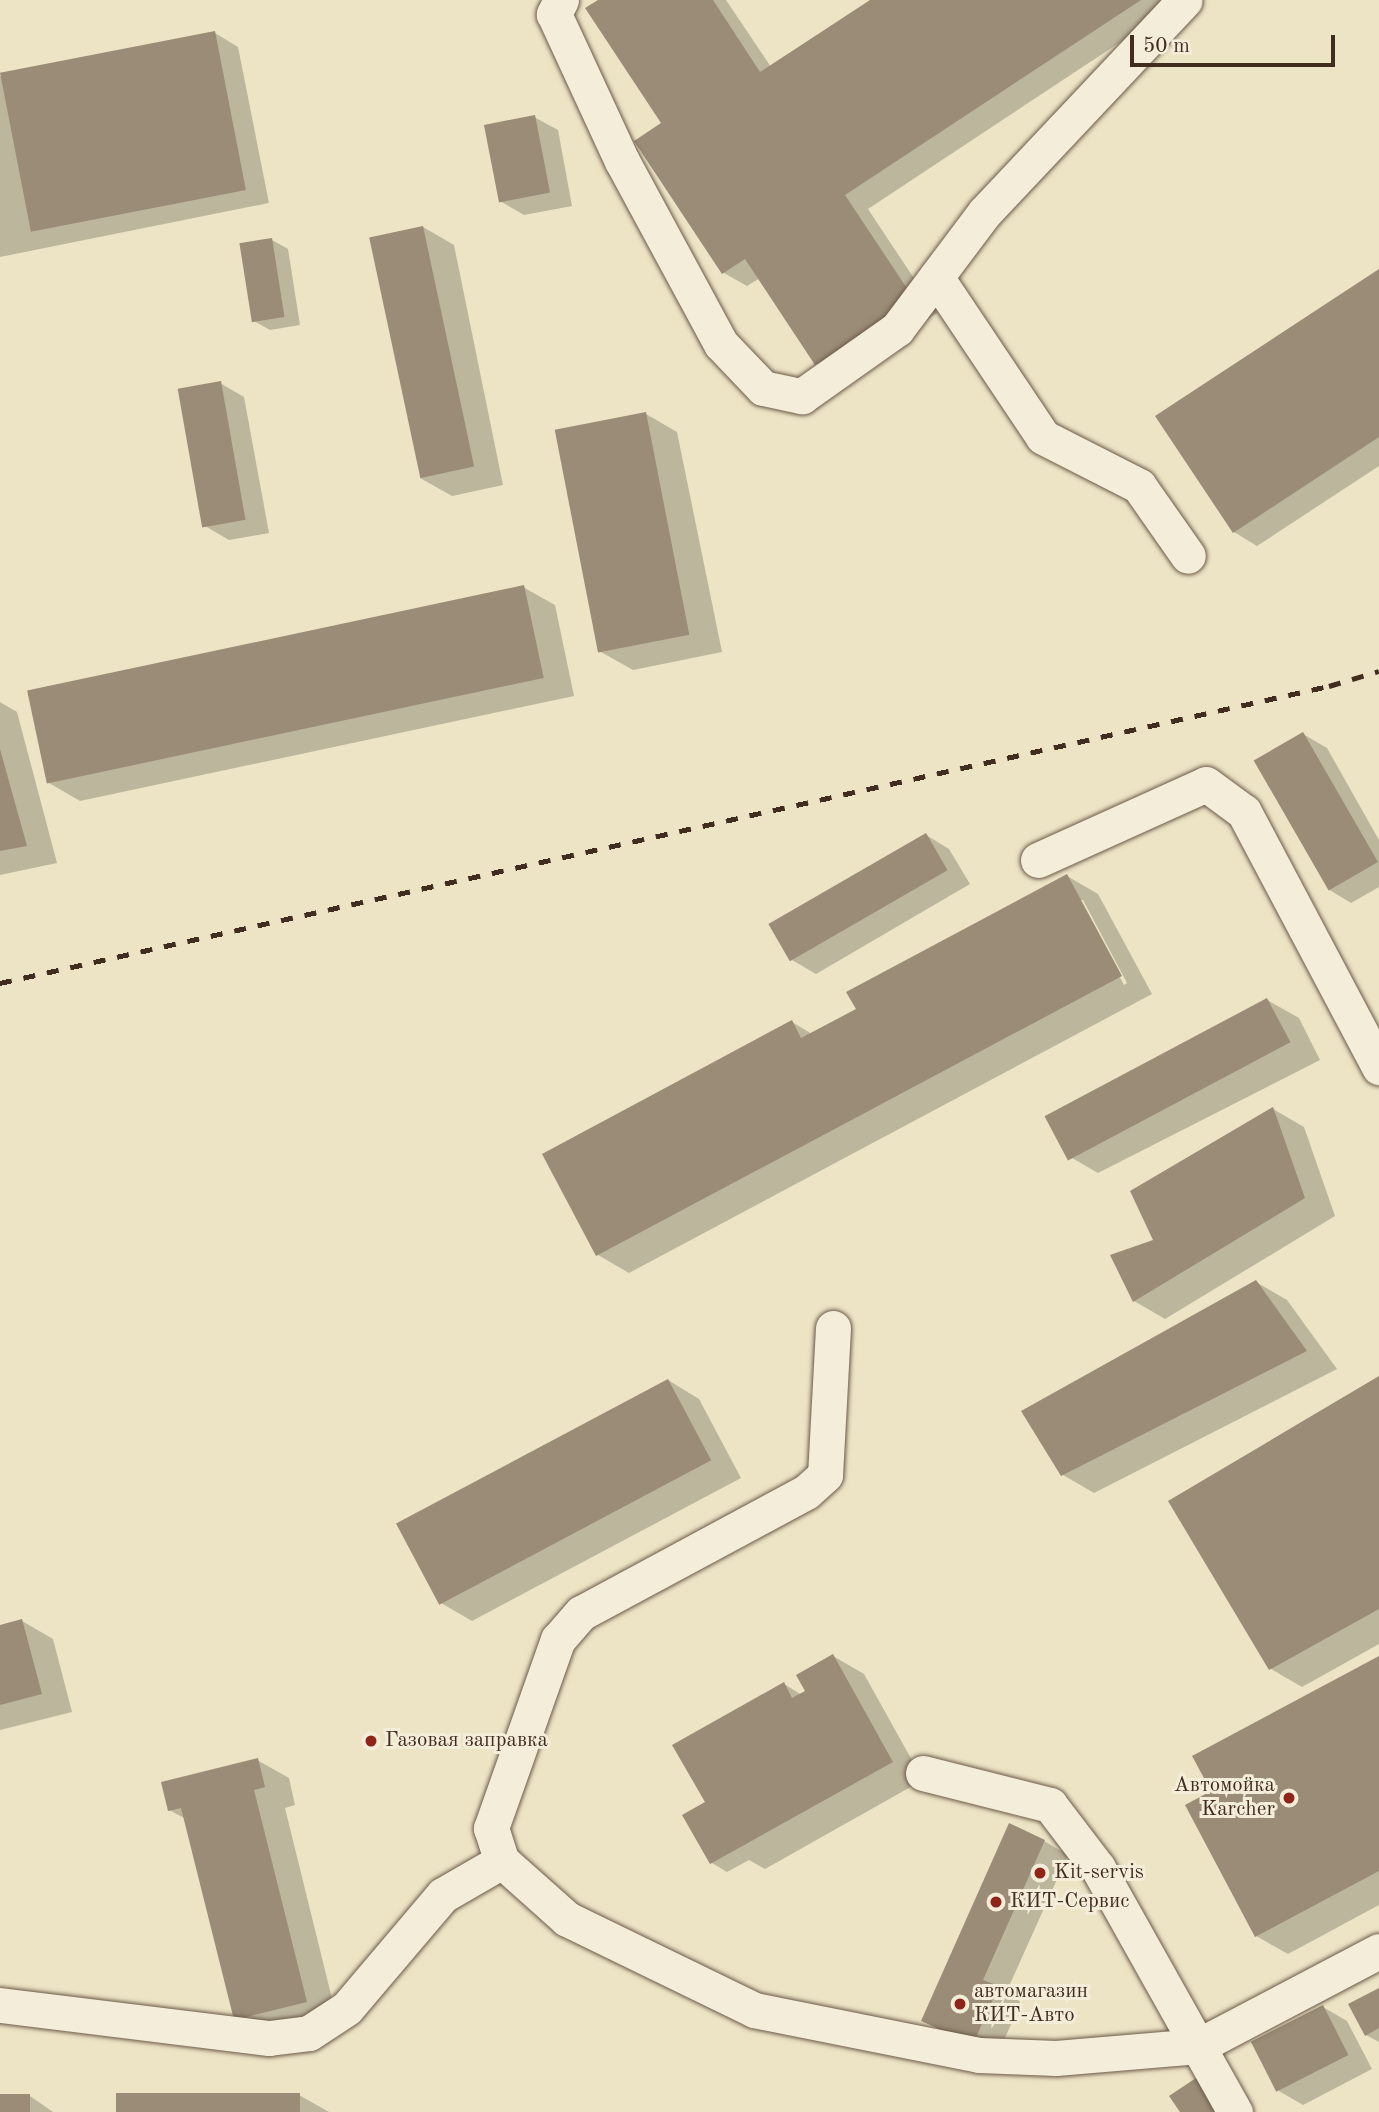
<!DOCTYPE html>
<html>
<head>
<meta charset="utf-8">
<style>
  body { margin:0 }
  #map { position:relative; width:1379px; height:2112px; overflow:hidden; background:#ece4c5; font-family:"Old Standard TT",serif }
  div>[style] { position:absolute }
  .shadow>* { inset:0; background:#0003 }
  .building>* { inset:0; background:#9a8c76; transform-origin:0 0 }
  .roads { filter:drop-shadow(0 0 2px #6c5a49) drop-shadow(0 0 2px #6c5a49) }
  .minor>* { height:35px; margin:-17.5px; padding:0 17.5px; transform-origin:17.5px; border-radius:17.5px; background:#f3edd9 }
  .rail>* { height:5px; margin-top:-2.5px; transform-origin:0; background:repeating-linear-gradient(90deg,#412c20 0 12px,transparent 0 24px) }
  .dots>* { width:19px; height:19px; translate:-50% -50%; box-sizing:border-box; border:4px solid #f3edd9; border-radius:50% }
  span { translate:-50% -50%; white-space:nowrap; text-align:center; line-height:1.15; -webkit-text-stroke:6px #f3edd9; paint-order:stroke }
  .poi-label { font-size:21px; color:#412c20 }
  .left { translate:0 -50%; text-align:left }
  .right { translate:-100% -50%; text-align:right }
  .scale { position:absolute; left:1130px; top:35px; width:205px; height:32px; box-sizing:border-box; border:4px solid #412c20; border-top:0; padding-left:9px; font-size:21px; line-height:24px; white-space:nowrap; color:#412c20; -webkit-text-stroke:5px #f3edd9; paint-order:stroke }
</style>
</head>
<body>
<div id="map">
  <div class="shadow">
    <i style="clip-path:polygon(601px 0,726px 0,771px 67px,873px 0,1184px 0,868px 209px,937px 313px,840px 377px,816px 363px,760px 278px,747px 286px,724px 273px,664px 123px)"></i>
    <i style="clip-path:polygon(215px 33px,238px 47px,269px 203px,0 257px,0 76px)"></i>
    <i style="clip-path:polygon(534px 117px,558px 130px,572px 206px,524px 215px,500px 201px)"></i>
    <i style="clip-path:polygon(423px 227px,454px 245px,503px 485px,452px 496px,420px 478px)"></i>
    <i style="clip-path:polygon(272px 240px,288px 249px,300px 325px,270px 330px,254px 321px)"></i>
    <i style="clip-path:polygon(1379px 271px,1379px 466px,1257px 546px,1234px 532px)"></i>
    <i style="clip-path:polygon(220px 383px,244px 397px,269px 533px,229px 540px,205px 526px)"></i>
    <i style="clip-path:polygon(646px 414px,677px 432px,722px 652px,633px 670px,601px 652px)"></i>
    <i style="clip-path:polygon(523px 587px,555px 605px,574px 696px,80px 801px,49px 783px)"></i>
    <i style="clip-path:polygon(0 702px,17px 712px,57px 863px,0 875px)"></i>
    <i style="clip-path:polygon(1303px 734px,1327px 748px,1379px 840px,1379px 887px,1351px 903px,1328px 889px)"></i>
    <i style="clip-path:polygon(926px 835px,949px 849px,970px 884px,816px 974px,792px 960px)"></i>
    <i style="clip-path:polygon(evenodd,1067px 876px,1098px 894px,1152px 994px,629px 1273px,598px 1255px,792px 1022px,812px 1034px,858px 1010px,1067px 876px,1079px 900px,1083px 900px,1127px 983px,1124px 985px,1079px 900px)"></i>
    <i style="clip-path:polygon(1267px 1000px,1299px 1018px,1320px 1060px,1098px 1173px,1067px 1155px)"></i>
    <i style="clip-path:polygon(1273px 1109px,1304px 1127px,1335px 1216px,1165px 1319px,1134px 1301px,1155px 1241px)"></i>
    <i style="clip-path:polygon(1256px 1282px,1287px 1300px,1337px 1369px,1094px 1493px,1063px 1475px,1024px 1412px)"></i>
    <i style="clip-path:polygon(1379px 1378px,1379px 1644px,1302px 1687px,1271px 1669px)"></i>
    <i style="clip-path:polygon(668px 1380px,699px 1399px,741px 1478px,472px 1621px,441px 1603px)"></i>
    <i style="clip-path:polygon(22px 1621px,53px 1639px,72px 1712px,0 1730px,0 1626px)"></i>
    <i style="clip-path:polygon(833px 1656px,864px 1674px,923px 1780px,765px 1869px,749px 1860px,727px 1872px,712px 1863px,707px 1803px,784px 1684px,802px 1695px,808px 1691px)"></i>
    <i style="clip-path:polygon(1379px 1658px,1379px 1905px,1288px 1954px,1256px 1936px,1213px 1792px)"></i>
    <i style="clip-path:polygon(257px 1760px,289px 1778px,295px 1805px,285px 1808px,337px 2019px,267px 2037px,235px 2019px,186px 1819px,169px 1810px)"></i>
    <i style="clip-path:polygon(1044px 1841px,1068px 1855px,1006px 1993px,1021px 2002px,997px 2056px,923px 2020px)"></i>
    <i style="clip-path:polygon(1379px 1990px,1379px 2042px,1366px 2035px)"></i>
    <i style="clip-path:polygon(1323px 2007px,1347px 2021px,1372px 2069px,1303px 2105px,1279px 2091px)"></i>
    <i style="clip-path:polygon(299px 2095px,329px 2112px,118px 2112px)"></i>
    <i style="clip-path:polygon(0 2096px,30px 2096px,53px 2112px,0 2112px)"></i>
  </div>
  <div class="building">
    <i style="clip-path:polygon(598px 0,713px 0,760px 72px,870px 0,1141px 0,845px 195px,914px 299px,815px 365px,745px 259px,722px 274px,634px 141px,661px 123px,585px 8px)"></i>
    <i style="left:215px;top:31px;width:162px;height:219px;rotate:79deg"></i>
    <i style="left:535px;top:115px;width:79px;height:52px;rotate:79deg"></i>
    <i style="left:423px;top:226px;width:246px;height:55px;rotate:78deg"></i>
    <i style="left:272px;top:238px;width:80px;height:33px;rotate:81deg"></i>
    <i style="clip-path:polygon(1379px 269px,1379px 437px,1233px 533px,1155px 416px)"></i>
    <i style="left:221px;top:381px;width:141px;height:44px;rotate:80deg"></i>
    <i style="left:646px;top:412px;width:227px;height:93px;rotate:79deg"></i>
    <i style="left:524px;top:585px;width:95px;height:508px;rotate:78deg"></i>
    <i style="left:1303px;top:732px;width:150px;height:57px;rotate:60deg"></i>
    <i style="clip-path:polygon(0 749px,27px 846px,0 851px)"></i>
    <i style="left:926px;top:833px;width:43px;height:182px;rotate:60deg"></i>
    <i style="clip-path:polygon(1067px 874px,1122px 976px,596px 1256px,542px 1154px,792px 1020px,801px 1038px,856px 1009px,846px 992px)"></i>
    <i style="left:1267px;top:998px;width:50px;height:252px;rotate:62deg"></i>
    <i style="clip-path:polygon(1273px 1107px,1305px 1198px,1133px 1302px,1110px 1255px,1153px 1240px,1130px 1191px)"></i>
    <i style="clip-path:polygon(1256px 1280px,1307px 1351px,1061px 1476px,1021px 1411px)"></i>
    <i style="clip-path:polygon(1379px 1376px,1379px 1609px,1269px 1670px,1168px 1501px)"></i>
    <i style="left:668px;top:1379px;width:92px;height:308px;rotate:62deg"></i>
    <i style="clip-path:polygon(22px 1619px,42px 1694px,0 1705px,0 1625px)"></i>
    <i style="clip-path:polygon(833px 1654px,893px 1762px,710px 1864px,682px 1815px,705px 1802px,672px 1745px,784px 1682px,792px 1698px,805px 1691px,796px 1675px)"></i>
    <i style="clip-path:polygon(1379px 1656px,1379px 1871px,1255px 1937px,1185px 1805px,1211px 1791px,1192px 1756px)"></i>
    <i style="clip-path:polygon(258px 1758px,265px 1787px,254px 1790px,307px 2002px,234px 2020px,181px 1808px,168px 1811px,161px 1782px)"></i>
    <i style="clip-path:polygon(1009px 1823px,1045px 1840px,983px 1980px,999px 1986px,973px 2044px,921px 2021px)"></i>
    <i style="clip-path:polygon(1379px 1988px,1379px 2028px,1365px 2036px,1348px 2004px)"></i>
    <i style="left:1323px;top:2005px;width:56px;height:81px;rotate:63deg"></i>
    <i style="clip-path:polygon(1196px 2078px,1218px 2112px,1180px 2112px,1169px 2096px)"></i>
    <i style="left:300px;top:2093px;width:19px;height:184px;rotate:90deg"></i>
    <i style="left:0;top:2094px;width:30px;height:18px"></i>
  </div>
  <div class="roads">
    <div class="minor">
      <i style="left:561px;top:0;width:16px;rotate:117deg"></i>
      <i style="left:554px;top:14px;width:162px;rotate:65.2deg"></i>
      <i style="left:622px;top:161px;width:208px;rotate:61.6deg"></i>
      <i style="left:721px;top:344px;width:61px;rotate:46.3deg"></i>
      <i style="left:763px;top:388px;width:40px;rotate:12deg"></i>
      <i style="left:802px;top:396px;width:116px;rotate:-35.2deg"></i>
      <i style="left:897px;top:329px;width:146px;rotate:-53.1deg"></i>
      <i style="left:985px;top:212px;width:291px;rotate:-46.7deg"></i>
      <i style="left:936px;top:277px;width:192px;rotate:56.2deg"></i>
      <i style="left:1043px;top:437px;width:108px;rotate:27deg"></i>
      <i style="left:1139px;top:486px;width:85px;rotate:55deg"></i>
      <i style="left:1038px;top:860px;width:184px;rotate:-24.3deg"></i>
      <i style="left:1206px;top:784px;width:47px;rotate:36.4deg"></i>
      <i style="left:1244px;top:812px;width:289px;rotate:62.1deg"></i>
      <i style="left:833px;top:1328px;width:147px;rotate:93.1deg"></i>
      <i style="left:825px;top:1475px;width:25px;rotate:138deg"></i>
      <i style="left:806px;top:1492px;width:255px;rotate:151.7deg"></i>
      <i style="left:581px;top:1613px;width:35px;rotate:131deg"></i>
      <i style="left:558px;top:1639px;width:201px;rotate:109.5deg"></i>
      <i style="left:491px;top:1828px;width:35px;rotate:72deg"></i>
      <i style="left:502px;top:1861px;width:87px;rotate:41.7deg"></i>
      <i style="left:567px;top:1919px;width:208px;rotate:25.9deg"></i>
      <i style="left:754px;top:2010px;width:229px;rotate:11.3deg"></i>
      <i style="left:979px;top:2055px;width:77px;rotate:2.2deg"></i>
      <i style="left:1056px;top:2058px;width:143px;rotate:-4.8deg"></i>
      <i style="left:1198px;top:2046px;width:204px;rotate:-27.7deg"></i>
      <i style="left:923px;top:1773px;width:131px;rotate:14.1deg"></i>
      <i style="left:1050px;top:1805px;width:79px;rotate:52.7deg"></i>
      <i style="left:1098px;top:1868px;width:280px;rotate:60.7deg"></i>
      <i style="left:0;top:2005px;width:271px;rotate:7deg"></i>
      <i style="left:269px;top:2038px;width:40px;rotate:-7.1deg"></i>
      <i style="left:309px;top:2033px;width:45px;rotate:-33.3deg"></i>
      <i style="left:347px;top:2008px;width:148px;rotate:-49.7deg"></i>
      <i style="left:443px;top:1895px;width:68px;rotate:-30deg"></i>
    </div>
  </div>
  <div class="rail">
    <i style="left:0;top:983px;width:1362px;rotate:-12.6deg"></i>
    <i style="left:1329px;top:686px;width:52px;rotate:-16.7deg"></i>
  </div>
  <div class="dots">
    <i style="left:371px;top:1741px;background:#8f2418"></i>
    <i style="left:1289px;top:1798px;background:#8f2418"></i>
    <i style="left:1040px;top:1873px;background:#8f2418"></i>
    <i style="left:996px;top:1902px;background:#8f2418"></i>
    <i style="left:960px;top:2004px;background:#8f2418"></i>
  </div>
  <div class="poi-label">
    <span class="left" style="left:385px;top:1741px">Газовая заправка</span>
    <span class="right" style="left:1275px;top:1798px">Автомойка<br>Karcher</span>
    <span class="left" style="left:1054px;top:1873px">Kit-servis</span>
    <span class="left" style="left:1010px;top:1902px">КИТ-Сервис</span>
    <span class="left" style="left:974px;top:2004px">автомагазин<br>КИТ-Авто</span>
  </div>
  <div class="scale">50 m</div>
</div>
</body>
</html>
